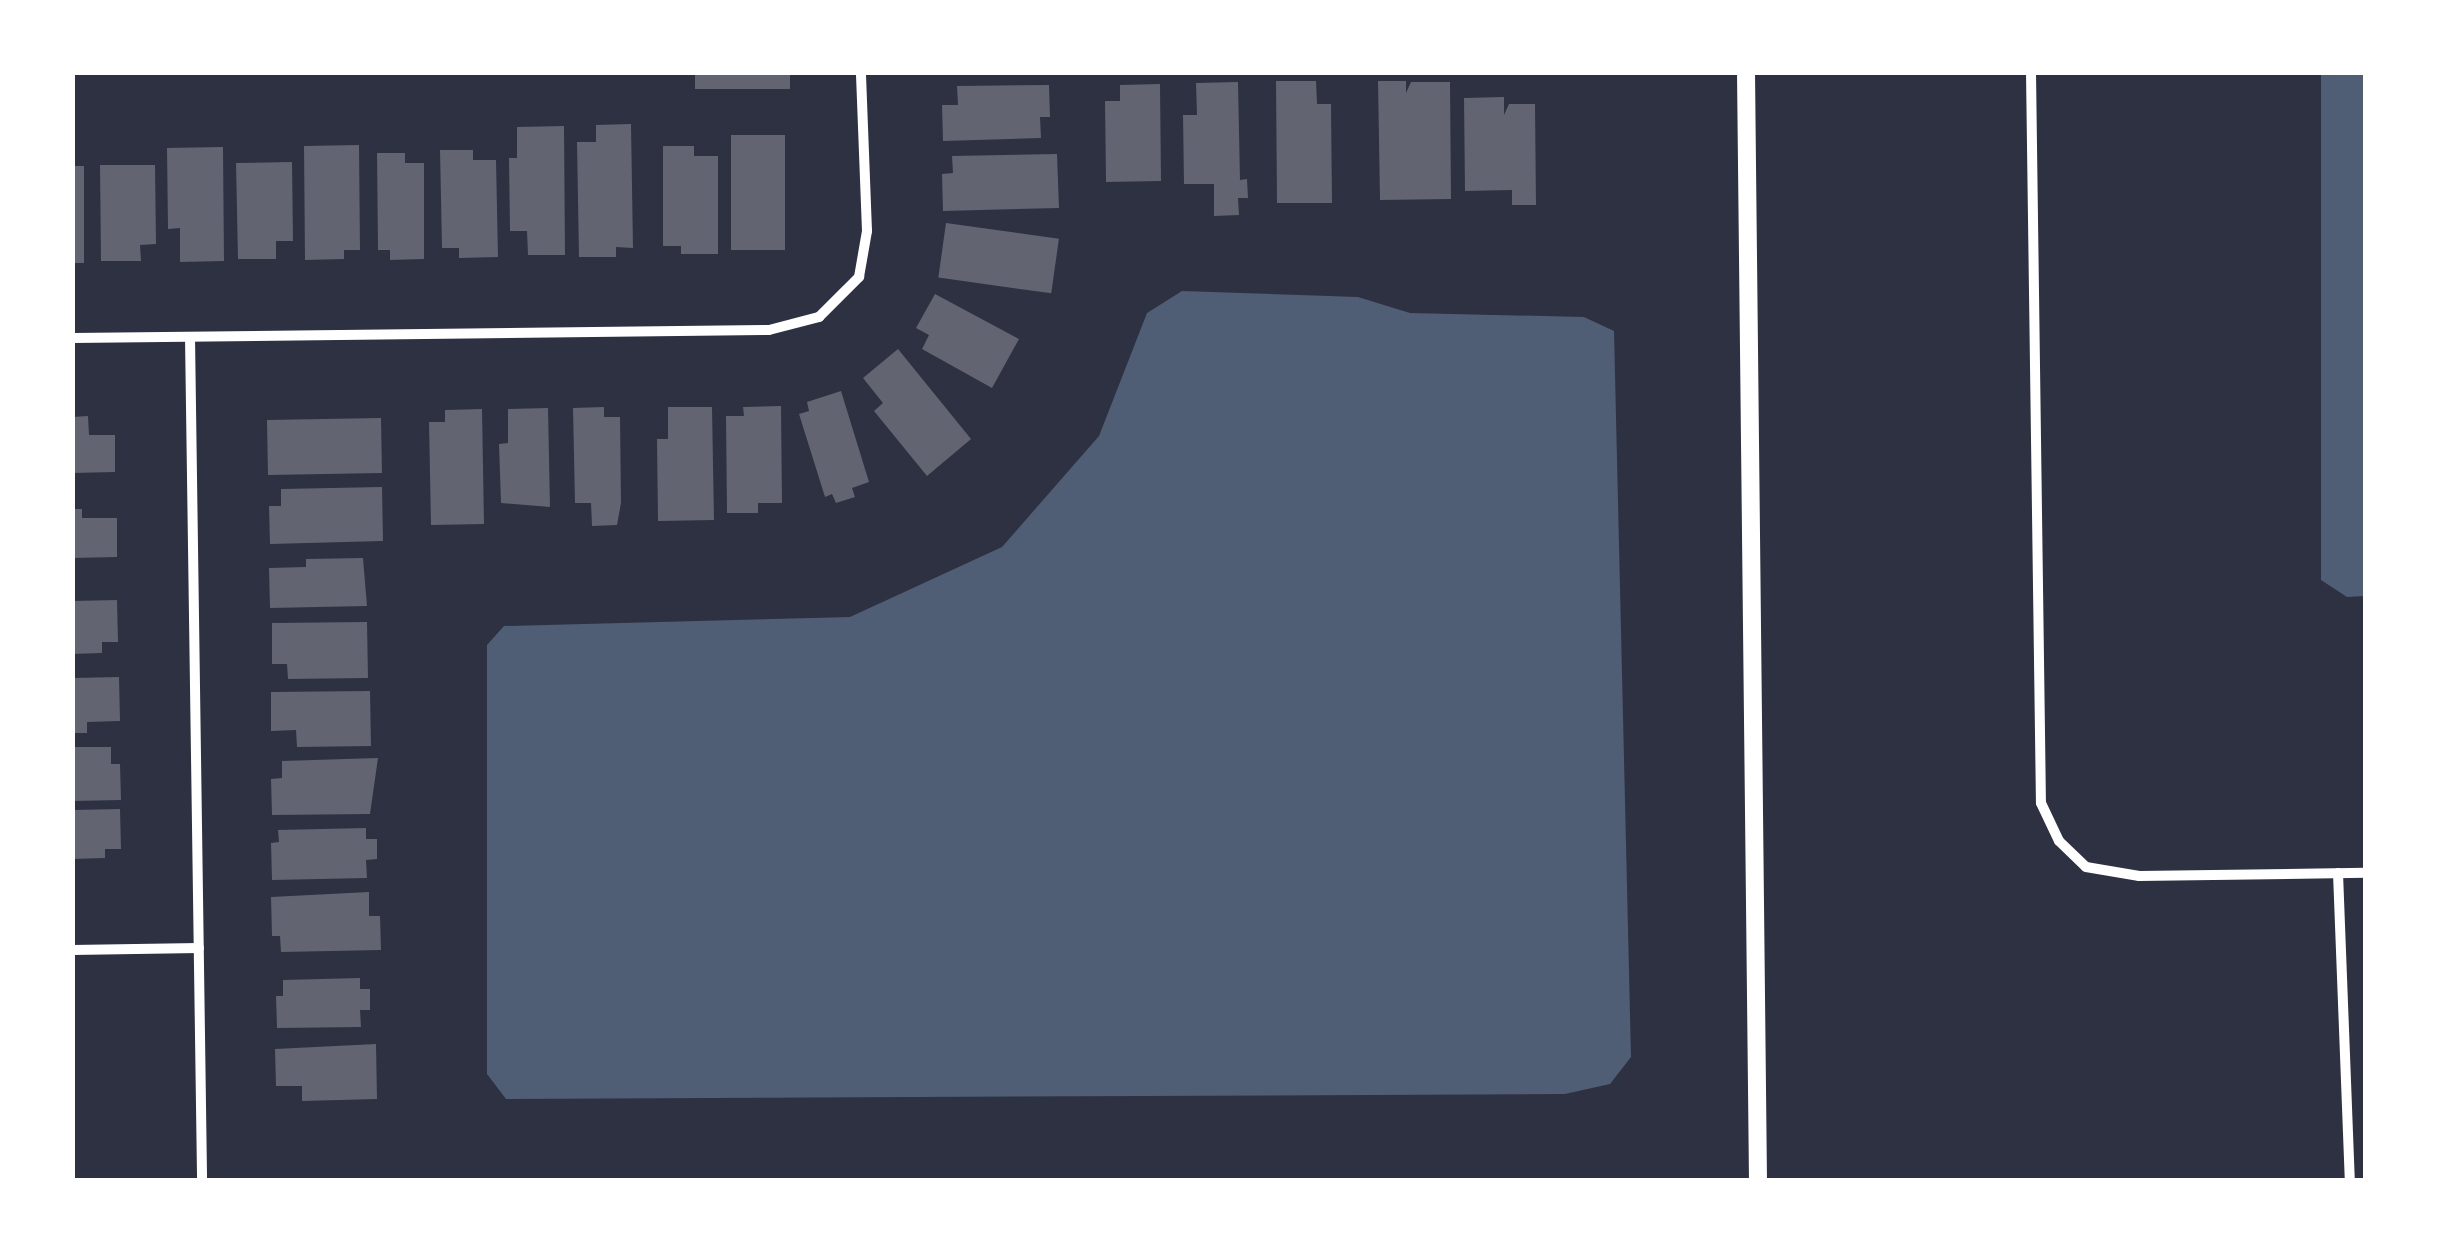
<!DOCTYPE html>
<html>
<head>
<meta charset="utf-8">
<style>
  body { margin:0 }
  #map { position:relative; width:2438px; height:1253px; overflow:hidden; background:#2d3142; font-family:Lato,sans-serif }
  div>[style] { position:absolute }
  .water>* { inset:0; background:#4f5d75 }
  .building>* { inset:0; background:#626471; transform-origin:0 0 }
  .minor>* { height:10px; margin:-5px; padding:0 5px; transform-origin:5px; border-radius:5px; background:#fff }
  .tertiary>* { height:18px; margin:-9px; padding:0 9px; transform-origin:9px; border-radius:9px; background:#fff }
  span { translate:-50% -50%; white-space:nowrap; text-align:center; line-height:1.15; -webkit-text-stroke:8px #fff; paint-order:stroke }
  .frame { position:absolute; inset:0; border:75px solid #fff; pointer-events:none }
</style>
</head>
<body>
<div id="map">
  <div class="water">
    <i style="clip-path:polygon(2321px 73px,2365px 73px,2365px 596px,2347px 597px,2321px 580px)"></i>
    <i style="clip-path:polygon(1182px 291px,1358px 297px,1410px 313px,1584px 317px,1614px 331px,1631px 1057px,1610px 1084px,1565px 1094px,506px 1099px,487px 1074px,487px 645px,504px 626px,850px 617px,1002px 547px,1099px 436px,1147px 313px)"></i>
  </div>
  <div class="building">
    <i style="left:695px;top:72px;width:95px;height:17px"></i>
    <i style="clip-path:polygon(1276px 81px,1316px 81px,1317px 104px,1331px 104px,1332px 203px,1277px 203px)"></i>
    <i style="clip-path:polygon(1378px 81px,1406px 81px,1406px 93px,1411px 82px,1450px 82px,1451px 199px,1380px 200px)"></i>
    <i style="clip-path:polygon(1238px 82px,1240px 180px,1247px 179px,1248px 198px,1238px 198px,1239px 215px,1214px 216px,1214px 184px,1184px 184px,1183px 115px,1197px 115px,1196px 83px)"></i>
    <i style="clip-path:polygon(1160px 84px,1161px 181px,1106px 182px,1105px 101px,1120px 101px,1120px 85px)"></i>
    <i style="clip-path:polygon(1049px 85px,1050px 117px,1040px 117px,1041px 138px,943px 141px,942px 105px,958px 105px,957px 86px)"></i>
    <i style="clip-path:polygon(1504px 97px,1504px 115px,1509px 104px,1535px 104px,1536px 205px,1512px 205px,1512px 190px,1465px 191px,1464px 98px)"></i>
    <i style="clip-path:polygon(631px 124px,633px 248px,616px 247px,616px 257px,579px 257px,577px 142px,596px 142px,596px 125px)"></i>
    <i style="clip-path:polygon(564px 126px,565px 255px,528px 255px,527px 231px,510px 231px,509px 158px,517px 158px,517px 127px)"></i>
    <i style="left:731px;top:135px;width:54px;height:115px"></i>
    <i style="clip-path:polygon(359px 145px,360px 250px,344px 250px,344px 259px,305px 260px,304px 146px)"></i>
    <i style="clip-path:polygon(663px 146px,694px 146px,694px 156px,718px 156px,718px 254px,681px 254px,681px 246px,663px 246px)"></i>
    <i style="clip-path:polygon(223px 147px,224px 261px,180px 262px,180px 228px,168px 229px,167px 148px)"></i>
    <i style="clip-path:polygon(440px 150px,473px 150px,473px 160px,496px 160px,498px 257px,459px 258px,459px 248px,442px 248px)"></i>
    <i style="clip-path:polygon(377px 153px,405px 153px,405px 163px,424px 163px,424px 259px,390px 260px,390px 250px,378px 250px)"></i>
    <i style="clip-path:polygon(1057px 154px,1059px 208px,943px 211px,942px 174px,953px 173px,952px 156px)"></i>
    <i style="clip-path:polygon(292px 162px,293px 241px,276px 241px,276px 259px,238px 259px,236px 163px)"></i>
    <i style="clip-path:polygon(100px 165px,155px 165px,156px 244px,140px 245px,141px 261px,101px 261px)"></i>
    <i style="left:72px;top:166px;width:12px;height:97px"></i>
    <i style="left:946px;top:223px;width:114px;height:55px;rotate:8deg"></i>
    <i style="clip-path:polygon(935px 294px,1019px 339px,992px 388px,922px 349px,929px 335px,916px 328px)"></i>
    <i style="clip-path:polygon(898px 349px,971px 439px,927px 476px,874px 411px,883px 403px,863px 378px)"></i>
    <i style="clip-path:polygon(841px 391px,869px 482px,852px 488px,855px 497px,836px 503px,832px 494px,825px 497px,799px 414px,809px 411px,807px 402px)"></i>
    <i style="clip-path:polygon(781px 406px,782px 503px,758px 503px,758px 513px,727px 513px,726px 416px,744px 416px,743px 407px)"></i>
    <i style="clip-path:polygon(604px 407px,604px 417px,620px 417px,621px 503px,617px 525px,592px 526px,591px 503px,575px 503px,573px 408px)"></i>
    <i style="clip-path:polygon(668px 407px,712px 407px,714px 520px,658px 521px,657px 439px,668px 439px)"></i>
    <i style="clip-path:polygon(548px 408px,550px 507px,501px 503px,499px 444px,508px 443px,508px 409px)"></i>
    <i style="clip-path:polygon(482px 409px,484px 524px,431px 525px,429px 422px,445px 422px,445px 410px)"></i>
    <i style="clip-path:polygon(88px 416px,89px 435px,115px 435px,115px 472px,72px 473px,72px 417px)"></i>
    <i style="left:381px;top:418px;width:55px;height:114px;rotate:89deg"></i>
    <i style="clip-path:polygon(382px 487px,383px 541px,270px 544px,269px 506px,281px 506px,281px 489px)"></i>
    <i style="clip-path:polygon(72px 509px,82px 509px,82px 518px,117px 518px,117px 557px,72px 558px)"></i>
    <i style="clip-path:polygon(363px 558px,367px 606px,270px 608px,269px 568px,306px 567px,306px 559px)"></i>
    <i style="clip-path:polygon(117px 600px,118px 642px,102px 642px,102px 653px,72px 654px,72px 601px)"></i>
    <i style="clip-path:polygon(367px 622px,368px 678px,288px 679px,287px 664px,272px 664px,272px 623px)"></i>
    <i style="clip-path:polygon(119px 677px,120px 721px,87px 722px,87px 733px,72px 733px,72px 678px)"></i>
    <i style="clip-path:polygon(370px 691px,371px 746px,297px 747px,296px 730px,271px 731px,271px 692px)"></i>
    <i style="clip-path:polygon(72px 747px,111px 747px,111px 764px,120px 764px,121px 800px,72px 801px)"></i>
    <i style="clip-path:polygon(378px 758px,370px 814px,272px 815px,271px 779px,282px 778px,282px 761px)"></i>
    <i style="clip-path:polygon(120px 809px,121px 849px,105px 849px,105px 858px,72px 859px,72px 810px)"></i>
    <i style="clip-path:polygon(366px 828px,366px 839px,377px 839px,377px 859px,366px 860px,367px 878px,272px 880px,271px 843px,279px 842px,278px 830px)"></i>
    <i style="clip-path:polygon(369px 892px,369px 916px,380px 916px,381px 950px,281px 952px,280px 936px,272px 936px,271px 897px)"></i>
    <i style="clip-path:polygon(360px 978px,360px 989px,370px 989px,370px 1010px,360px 1010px,361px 1027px,277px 1028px,276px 996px,283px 996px,283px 980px)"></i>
    <i style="clip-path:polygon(376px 1044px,377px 1099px,302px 1101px,302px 1086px,276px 1086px,275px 1049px)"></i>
  </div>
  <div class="minor">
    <i style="left:2031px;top:72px;width:731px;rotate:89.22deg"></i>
    <i style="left:2041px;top:803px;width:42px;rotate:64.7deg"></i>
    <i style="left:2059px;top:841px;width:37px;rotate:44deg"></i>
    <i style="left:2086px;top:867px;width:54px;rotate:9.6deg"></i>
    <i style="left:2139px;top:876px;width:227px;rotate:-0.8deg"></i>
    <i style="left:190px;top:337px;width:843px;rotate:89.18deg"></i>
    <i style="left:72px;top:338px;width:697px;rotate:-0.66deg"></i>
    <i style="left:769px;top:330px;width:52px;rotate:-14.6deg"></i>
    <i style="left:819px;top:317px;width:57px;rotate:-45deg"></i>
    <i style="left:859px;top:277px;width:47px;rotate:-80.1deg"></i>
    <i style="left:867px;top:231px;width:159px;rotate:-92.2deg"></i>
    <i style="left:2338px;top:873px;width:307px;rotate:87.8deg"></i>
    <i style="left:72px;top:950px;width:127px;rotate:-0.9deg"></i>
  </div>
  <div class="tertiary">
    <i style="left:1746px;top:72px;width:1108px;rotate:89.38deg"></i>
  </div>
  <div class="frame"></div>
</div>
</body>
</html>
